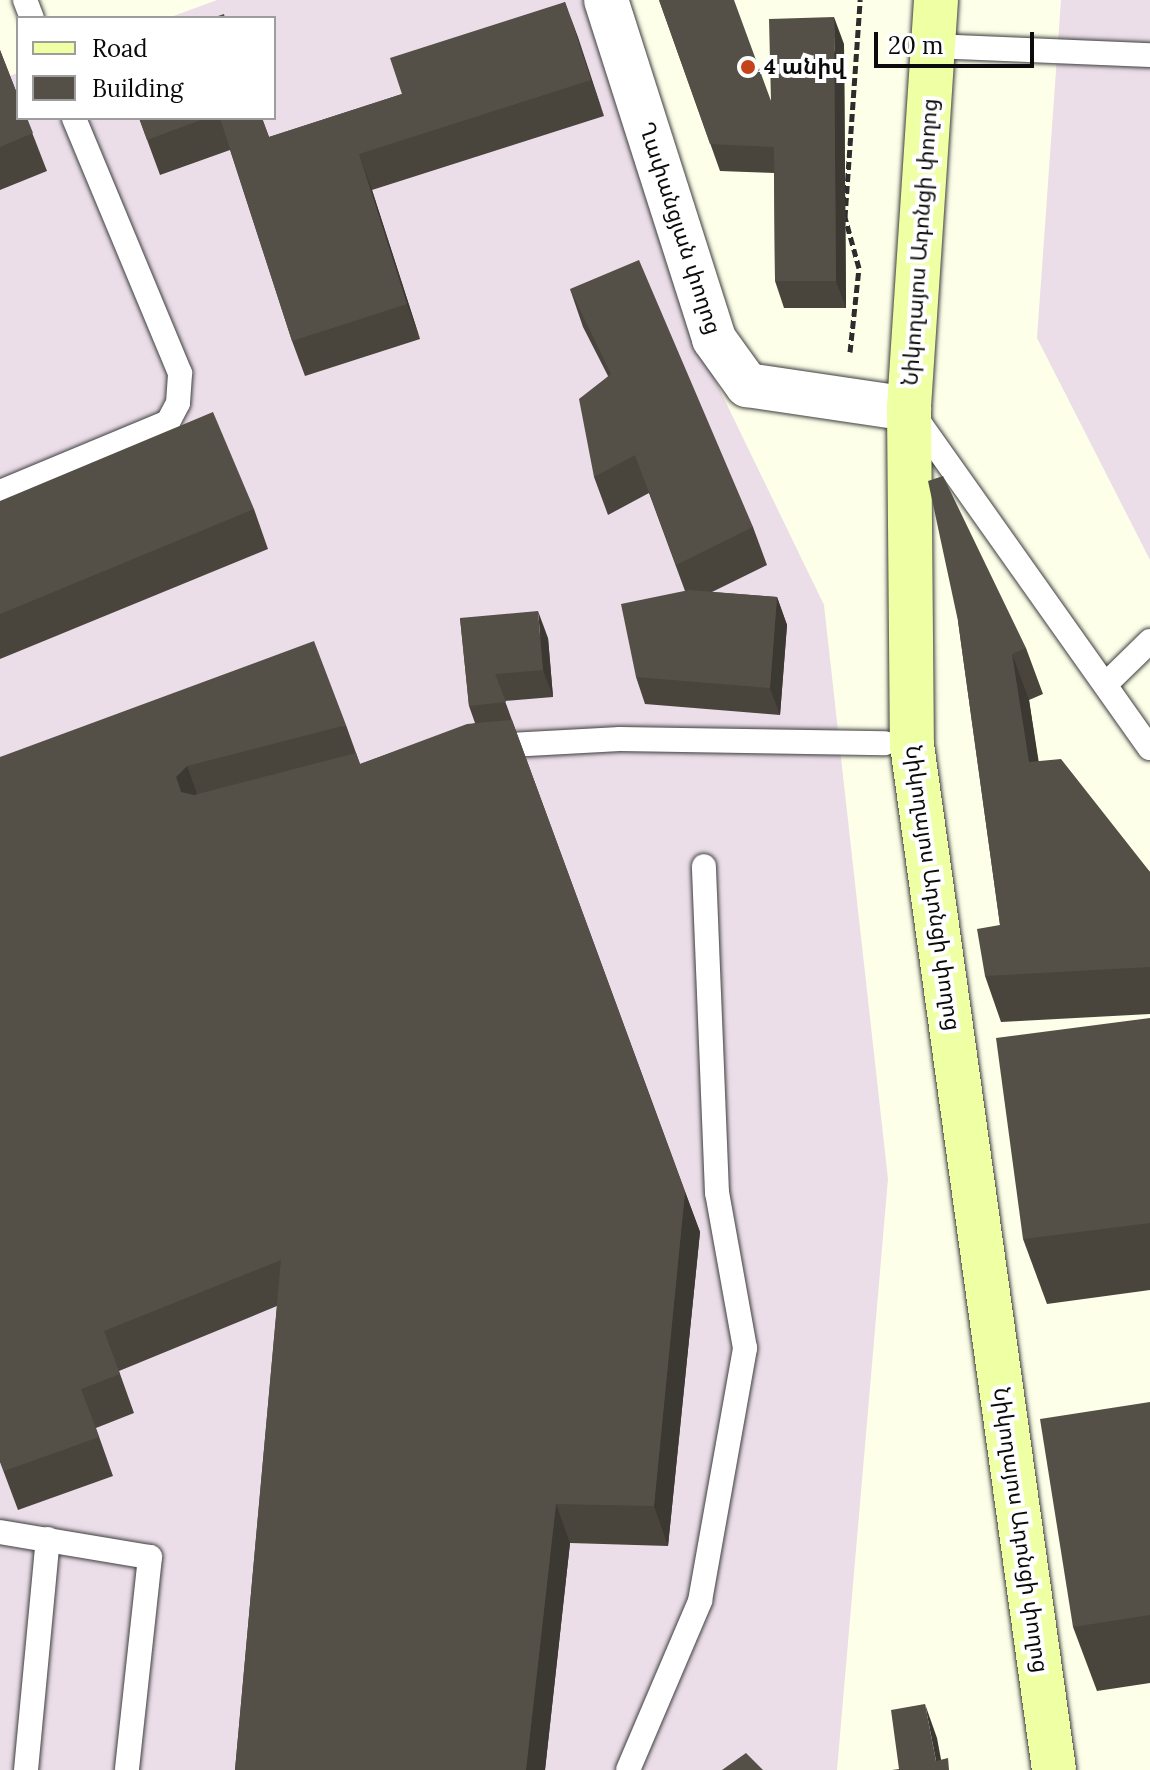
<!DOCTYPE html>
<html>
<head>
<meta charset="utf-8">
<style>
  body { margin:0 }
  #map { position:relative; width:1150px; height:1770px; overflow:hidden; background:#fdffe9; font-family:Lora,"Noto Sans Armenian",serif }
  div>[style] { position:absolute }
  .industrial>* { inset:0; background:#ebdee9 }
  .path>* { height:5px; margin-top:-2.5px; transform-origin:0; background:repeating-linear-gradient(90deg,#2d2d2d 0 8px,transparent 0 12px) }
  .roads { filter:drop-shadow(0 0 2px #3e3e3e) drop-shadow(0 0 2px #3e3e3e) }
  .lane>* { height:24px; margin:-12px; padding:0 12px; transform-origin:12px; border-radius:12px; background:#fff }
  .street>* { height:44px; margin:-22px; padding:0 22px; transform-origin:22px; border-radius:22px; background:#fff }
  .secondary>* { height:44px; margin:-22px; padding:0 22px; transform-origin:22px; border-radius:22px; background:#efffa4 }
  .wall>* { inset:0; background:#49453d }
  .shaded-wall>* { inset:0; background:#3c3832 }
  .building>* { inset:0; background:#555047 }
  .dots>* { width:22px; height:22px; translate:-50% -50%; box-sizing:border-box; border:4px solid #fff; border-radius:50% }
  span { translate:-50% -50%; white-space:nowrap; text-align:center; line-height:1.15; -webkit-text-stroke:8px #fff; paint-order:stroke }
  .poi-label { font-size:22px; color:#0b0b0b; font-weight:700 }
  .left { translate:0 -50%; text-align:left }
  .street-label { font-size:22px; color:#0b0b0b }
  .legend { position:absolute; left:16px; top:16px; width:260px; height:104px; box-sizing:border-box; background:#fff; border:2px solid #9d9d9d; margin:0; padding:10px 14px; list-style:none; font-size:24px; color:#0b0b0b }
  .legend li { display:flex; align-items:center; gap:16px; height:40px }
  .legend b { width:40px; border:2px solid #9d9d9d }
  .scale { position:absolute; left:874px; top:32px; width:160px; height:36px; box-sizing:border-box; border:4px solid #0b0b0b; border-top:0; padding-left:10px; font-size:24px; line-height:28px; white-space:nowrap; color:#0b0b0b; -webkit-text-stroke:6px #fff; paint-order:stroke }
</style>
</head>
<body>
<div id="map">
  <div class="industrial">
    <i style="clip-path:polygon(217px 0,583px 0,700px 349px,824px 605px,888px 1179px,837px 1770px,0 1770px,0 79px,18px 73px,18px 118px,274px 118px,274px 18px,168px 18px)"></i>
    <i style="clip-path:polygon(1061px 0,1150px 0,1150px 560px,1037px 338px)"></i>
  </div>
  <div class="path">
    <i style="left:850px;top:352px;width:84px;rotate:-83.9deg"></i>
    <i style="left:859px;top:268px;width:53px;rotate:-105.4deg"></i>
    <i style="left:845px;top:217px;width:218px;rotate:-86deg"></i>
  </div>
  <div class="roads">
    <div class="lane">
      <i style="left:25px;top:0;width:19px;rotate:69deg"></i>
      <i style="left:932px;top:46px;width:218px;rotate:2.4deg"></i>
      <i style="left:911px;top:411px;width:413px;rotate:54.7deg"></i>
      <i style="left:0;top:492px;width:182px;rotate:-22.6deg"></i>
      <i style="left:168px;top:422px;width:21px;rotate:-62deg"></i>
      <i style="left:178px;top:403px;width:30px;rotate:-86deg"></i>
      <i style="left:180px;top:373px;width:276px;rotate:-112.6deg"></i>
      <i style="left:1107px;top:683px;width:60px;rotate:-44.3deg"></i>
      <i style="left:491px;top:746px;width:129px;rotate:-3.1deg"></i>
      <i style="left:620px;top:739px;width:265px;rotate:0.9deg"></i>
      <i style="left:0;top:1532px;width:152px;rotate:9.5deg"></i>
      <i style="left:150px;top:1557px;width:214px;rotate:96.2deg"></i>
      <i style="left:26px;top:1770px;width:232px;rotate:-84.6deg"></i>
      <i style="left:628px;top:1770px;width:184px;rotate:-66.9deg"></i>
      <i style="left:700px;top:1601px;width:257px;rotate:-79.9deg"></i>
      <i style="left:745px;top:1348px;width:158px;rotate:-100.2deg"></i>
      <i style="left:717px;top:1193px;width:327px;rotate:-92.3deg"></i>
    </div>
    <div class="street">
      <i style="left:606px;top:0;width:356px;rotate:72.3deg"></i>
      <i style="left:714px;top:339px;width:57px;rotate:54.3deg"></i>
      <i style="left:747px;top:385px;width:164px;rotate:8.4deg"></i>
    </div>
    <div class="secondary">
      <i style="left:936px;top:0;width:410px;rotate:93.8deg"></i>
      <i style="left:909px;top:409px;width:336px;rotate:89.5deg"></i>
      <i style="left:912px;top:745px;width:1035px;rotate:82.11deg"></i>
    </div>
  </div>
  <div class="wall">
    <i style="clip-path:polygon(659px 0,771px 101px,844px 44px,846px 308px,784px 308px,775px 281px,774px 173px,720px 171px)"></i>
    <i style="clip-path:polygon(565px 2px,604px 116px,372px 190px,420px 339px,305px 376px,292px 341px,230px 150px,160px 175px,139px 118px,262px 118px,269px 137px,402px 94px)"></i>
    <i style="clip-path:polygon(0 50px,47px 171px,0 190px)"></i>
    <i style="clip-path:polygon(570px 289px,753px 527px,767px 565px,712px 592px,777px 597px,787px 625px,780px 715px,645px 704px,636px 677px,685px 591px,649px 493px,608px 515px,594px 477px,608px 376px,583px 327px)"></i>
    <i style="clip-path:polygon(0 501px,254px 509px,268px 549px,0 659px)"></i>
    <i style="clip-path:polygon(460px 618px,548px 638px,553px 697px,505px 701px,700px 1232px,668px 1546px,570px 1543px,545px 1770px,235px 1770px,277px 1306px,119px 1371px,134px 1413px,96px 1428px,113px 1476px,18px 1510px,0 1462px,0 757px,346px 725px,360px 764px,475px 723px,469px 706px)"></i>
    <i style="clip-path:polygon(958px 621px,1026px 648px,1043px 694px,1029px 700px,1038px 761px,1150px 872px,1150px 1014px,1001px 1022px,985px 976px,1000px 925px)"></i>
    <i style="clip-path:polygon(1150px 1018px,1150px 1290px,1047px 1304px,1023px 1239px)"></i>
    <i style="clip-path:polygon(1150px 1402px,1150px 1683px,1097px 1691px,1073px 1627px)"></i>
  </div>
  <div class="shaded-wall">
    <i style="clip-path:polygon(565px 2px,578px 37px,604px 116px,591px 80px)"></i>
    <i style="clip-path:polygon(834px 17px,844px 44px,846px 308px,836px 281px)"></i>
    <i style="clip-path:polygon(359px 154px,372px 190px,420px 339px,407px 304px)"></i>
    <i style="clip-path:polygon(777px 597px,787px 625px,780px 715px,770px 688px)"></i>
    <i style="clip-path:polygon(538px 611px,548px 638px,553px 697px,543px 670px)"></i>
    <i style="clip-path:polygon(1012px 654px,1029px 700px,1046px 808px,1029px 762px)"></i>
    <i style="clip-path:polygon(187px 766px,201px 805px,195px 831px,176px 777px)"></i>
    <i style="clip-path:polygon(685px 1192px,700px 1232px,668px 1546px,654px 1506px)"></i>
    <i style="clip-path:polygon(556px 1504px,570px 1543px,545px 1770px,526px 1770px)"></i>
    <i style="clip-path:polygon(925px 1704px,937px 1738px,943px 1770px,936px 1761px)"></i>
  </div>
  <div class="building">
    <i style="clip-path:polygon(659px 0,734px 0,771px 101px,769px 19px,834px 17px,836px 281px,775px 281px,774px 147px,710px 144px)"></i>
    <i style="clip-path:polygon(565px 2px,591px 80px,359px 154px,407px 304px,292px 341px,220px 118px,262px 118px,269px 137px,402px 94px,390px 58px)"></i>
    <i style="clip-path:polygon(224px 14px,225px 18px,212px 18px)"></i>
    <i style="clip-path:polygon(0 50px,18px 96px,18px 118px,27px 118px,33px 133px,0 147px)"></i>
    <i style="clip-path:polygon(139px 118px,206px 118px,147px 140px)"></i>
    <i style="clip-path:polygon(639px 260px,753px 527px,676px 565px,635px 455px,594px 477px,579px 399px,611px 374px,570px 289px)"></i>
    <i style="clip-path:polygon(213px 412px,254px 509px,0 614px,0 501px)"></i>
    <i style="clip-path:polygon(943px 476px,1026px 648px,1012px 654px,1029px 762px,1061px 759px,1150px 872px,1150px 967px,985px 976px,977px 929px,1000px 925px,958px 621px,928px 481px)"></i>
    <i style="clip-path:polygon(689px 590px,777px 597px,770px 688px,636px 677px,621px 604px)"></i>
    <i style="clip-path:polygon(538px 611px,543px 670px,495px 674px,506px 702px,469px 706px,460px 618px)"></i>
    <i style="clip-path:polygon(314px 641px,346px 725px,187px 766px,176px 777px,181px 792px,194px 795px,356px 753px,360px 764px,467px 724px,512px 720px,685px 1192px,654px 1506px,556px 1504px,526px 1770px,235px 1770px,281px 1260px,104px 1331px,120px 1374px,81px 1389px,99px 1437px,4px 1471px,0 1461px,0 757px)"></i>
    <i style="clip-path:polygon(1150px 1018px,1150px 1223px,1023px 1239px,996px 1038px)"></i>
    <i style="clip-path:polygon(1150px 1402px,1150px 1615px,1073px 1627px,1040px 1419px)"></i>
    <i style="clip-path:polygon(925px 1704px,936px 1761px,948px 1758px,949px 1770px,892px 1770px,899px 1769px,891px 1710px)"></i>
    <i style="clip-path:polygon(746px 1753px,763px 1770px,722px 1770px)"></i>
  </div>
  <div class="dots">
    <i style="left:748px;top:67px;background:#c4431a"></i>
  </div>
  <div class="poi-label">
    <span class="left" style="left:764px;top:67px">4 անիվ</span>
  </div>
  <div class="street-label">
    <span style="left:680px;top:228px;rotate:72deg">Ղափանցյան փողոց</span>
    <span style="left:920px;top:242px;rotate:-86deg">Նիկողայոս Ադոնցի փողոց</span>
    <span style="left:933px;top:888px;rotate:82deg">Նիկողայոս Ադոնցի փողոց</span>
    <span style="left:1021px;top:1530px;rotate:82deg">Նիկողայոս Ադոնցի փողոց</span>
  </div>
  <ul class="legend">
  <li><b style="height:10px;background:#efffa4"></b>Road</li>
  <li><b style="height:22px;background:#555047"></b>Building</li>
  </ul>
  <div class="scale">20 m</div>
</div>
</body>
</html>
